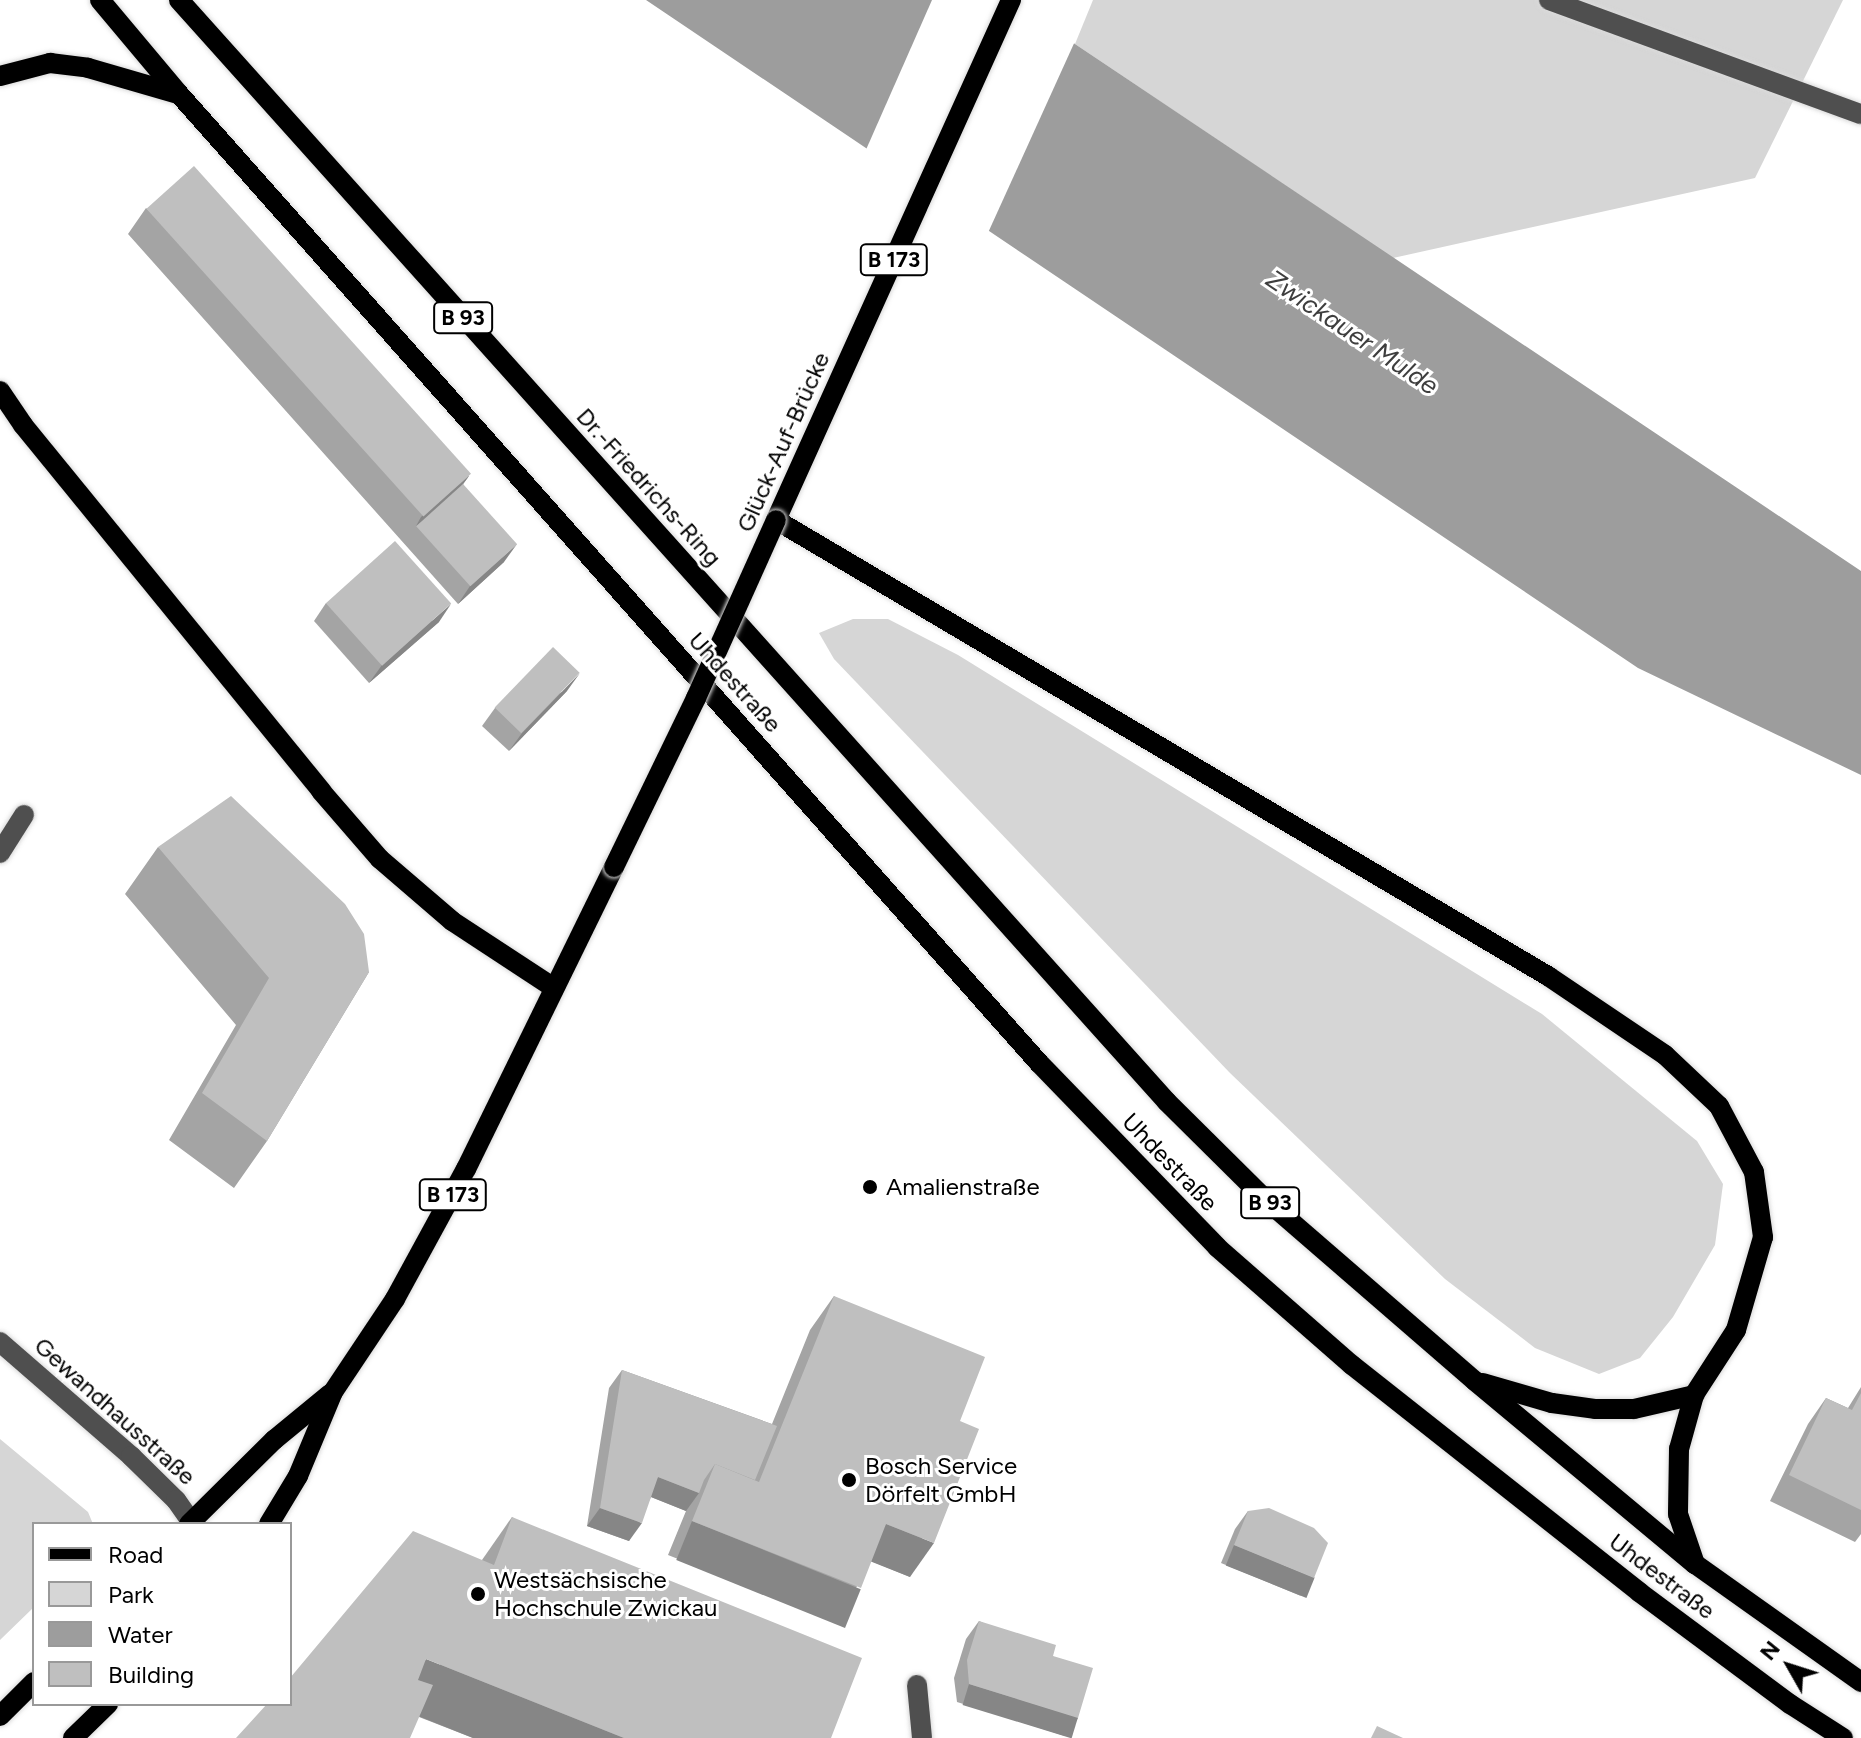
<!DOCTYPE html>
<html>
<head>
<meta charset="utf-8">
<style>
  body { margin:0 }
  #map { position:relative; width:1861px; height:1738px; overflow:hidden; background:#fff; font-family:Figtree,sans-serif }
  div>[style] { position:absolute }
  .green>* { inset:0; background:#d6d6d6 }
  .water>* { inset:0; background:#9d9d9d }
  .pier>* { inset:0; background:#fff }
  .roads { filter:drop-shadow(0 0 2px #dbdbdb) drop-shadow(0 0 2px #dbdbdb) }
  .minor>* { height:20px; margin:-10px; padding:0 10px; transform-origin:10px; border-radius:10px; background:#4f4f4f }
  .major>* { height:20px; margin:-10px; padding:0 10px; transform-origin:10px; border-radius:10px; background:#000 }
  .bridges { filter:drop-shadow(0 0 2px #dbdbdb) drop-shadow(0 0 2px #dbdbdb) }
  .major-bridge>* { height:20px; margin:-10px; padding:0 10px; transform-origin:10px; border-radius:10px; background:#000 }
  .wall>* { inset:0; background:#a4a4a4 }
  .shaded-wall>* { inset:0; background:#868686; transform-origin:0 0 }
  .building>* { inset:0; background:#bfbfbf; transform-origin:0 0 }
  .dots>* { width:22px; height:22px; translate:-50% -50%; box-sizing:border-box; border:4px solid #fff; border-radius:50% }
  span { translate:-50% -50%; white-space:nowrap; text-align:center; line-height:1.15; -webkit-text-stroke:6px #fff; paint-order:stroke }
  .shield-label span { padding:2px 6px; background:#fff; border:2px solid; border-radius:6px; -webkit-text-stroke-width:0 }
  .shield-label { font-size:22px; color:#000; font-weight:700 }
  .street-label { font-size:24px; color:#000 }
  .poi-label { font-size:24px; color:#000 }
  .left { translate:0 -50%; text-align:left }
  .water-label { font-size:26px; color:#3e3e3e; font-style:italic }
  .legend { position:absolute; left:32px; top:1522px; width:260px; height:184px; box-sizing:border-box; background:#fff; border:2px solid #999; margin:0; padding:10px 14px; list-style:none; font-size:24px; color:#000 }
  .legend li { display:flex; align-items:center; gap:16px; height:40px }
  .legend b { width:40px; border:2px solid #999 }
  .north { position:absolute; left:1749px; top:1626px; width:80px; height:80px; -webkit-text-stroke:6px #fff; paint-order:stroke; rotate:309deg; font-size:22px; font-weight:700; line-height:32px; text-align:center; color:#000 }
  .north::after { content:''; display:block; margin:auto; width:28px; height:36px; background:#000; clip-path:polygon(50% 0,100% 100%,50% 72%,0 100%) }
</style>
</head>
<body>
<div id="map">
  <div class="green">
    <i style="clip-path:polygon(1093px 0,1843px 0,1755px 178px,1393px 258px,1075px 44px)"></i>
    <i style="clip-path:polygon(853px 619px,888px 619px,958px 655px,1542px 1014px,1697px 1141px,1723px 1184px,1715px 1245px,1673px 1317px,1640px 1358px,1599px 1374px,1535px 1348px,1445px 1279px,1230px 1073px,834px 659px,819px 633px)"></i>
    <i style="clip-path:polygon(0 1439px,88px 1512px,93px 1524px,34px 1524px,34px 1607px,0 1640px)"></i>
  </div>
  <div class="water">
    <i style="clip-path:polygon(646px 0,1018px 0,1075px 44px,1861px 571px,1861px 775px,1638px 668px)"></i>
  </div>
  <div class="pier">
    <i style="clip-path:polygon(932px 0,1025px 0,1076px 39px,987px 235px,865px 152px)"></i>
  </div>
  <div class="roads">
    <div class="minor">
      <i style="left:1549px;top:0;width:332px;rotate:20.1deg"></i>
      <i style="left:0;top:853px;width:45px;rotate:-57.7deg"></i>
      <i style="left:0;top:1342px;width:174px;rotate:41deg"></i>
      <i style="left:131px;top:1456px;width:63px;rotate:44.4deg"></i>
      <i style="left:176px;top:1500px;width:29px;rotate:55deg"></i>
      <i style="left:917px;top:1685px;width:53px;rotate:84.6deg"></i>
    </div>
    <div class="major">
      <i style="left:100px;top:0;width:123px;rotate:50deg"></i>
      <i style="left:179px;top:94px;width:1296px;rotate:48.41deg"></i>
      <i style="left:1039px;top:1063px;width:256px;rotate:45.9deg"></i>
      <i style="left:1217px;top:1247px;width:179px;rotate:41.2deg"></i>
      <i style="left:1352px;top:1365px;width:366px;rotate:38.3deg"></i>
      <i style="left:1639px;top:1592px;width:188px;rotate:36.6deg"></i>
      <i style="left:1790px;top:1704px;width:63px;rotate:32.7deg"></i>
      <i style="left:179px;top:0;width:1480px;rotate:48.12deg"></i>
      <i style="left:1167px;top:1102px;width:139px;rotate:44.7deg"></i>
      <i style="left:1266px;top:1200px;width:276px;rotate:40.9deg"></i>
      <i style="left:1475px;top:1381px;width:286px;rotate:39.8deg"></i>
      <i style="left:1695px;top:1564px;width:204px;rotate:35.4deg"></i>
      <i style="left:1011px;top:0;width:571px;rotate:114.32deg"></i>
      <i style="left:776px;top:520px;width:897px;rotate:30.57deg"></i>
      <i style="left:1548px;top:976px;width:141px;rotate:34deg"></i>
      <i style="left:1665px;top:1055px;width:74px;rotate:43.4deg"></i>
      <i style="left:1719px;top:1106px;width:75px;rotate:62.1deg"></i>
      <i style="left:1754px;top:1172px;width:66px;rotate:82.1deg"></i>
      <i style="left:1763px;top:1237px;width:97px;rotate:106.2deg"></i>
      <i style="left:1736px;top:1330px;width:77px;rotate:122.9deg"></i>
      <i style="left:1694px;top:1395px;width:56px;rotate:105.5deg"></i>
      <i style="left:1679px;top:1449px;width:65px;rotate:90.9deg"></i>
      <i style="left:1678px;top:1514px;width:53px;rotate:71.2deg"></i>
      <i style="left:0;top:76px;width:52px;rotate:-14.6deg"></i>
      <i style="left:50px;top:63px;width:38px;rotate:7deg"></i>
      <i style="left:88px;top:68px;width:94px;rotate:16.1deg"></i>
      <i style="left:0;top:391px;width:41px;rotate:55.9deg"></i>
      <i style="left:23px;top:425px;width:472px;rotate:50.8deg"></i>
      <i style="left:321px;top:791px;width:90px;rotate:49.1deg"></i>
      <i style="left:380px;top:859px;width:95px;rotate:40.7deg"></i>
      <i style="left:452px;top:921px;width:122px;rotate:33.3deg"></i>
      <i style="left:1483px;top:1383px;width:72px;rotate:16.2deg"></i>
      <i style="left:1552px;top:1403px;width:43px;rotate:7.9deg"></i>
      <i style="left:1595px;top:1409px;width:39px"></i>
      <i style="left:1634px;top:1409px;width:62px;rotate:-13.1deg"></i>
      <i style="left:189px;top:1524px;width:120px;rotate:-44.7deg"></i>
      <i style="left:274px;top:1440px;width:72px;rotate:-39.4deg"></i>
      <i style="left:269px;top:1524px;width:56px;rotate:-58.9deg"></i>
      <i style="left:298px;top:1476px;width:91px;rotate:-67.4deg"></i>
      <i style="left:333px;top:1392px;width:112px;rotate:-56.3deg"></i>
      <i style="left:395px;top:1299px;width:148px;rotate:-61.4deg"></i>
      <i style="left:466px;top:1169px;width:336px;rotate:-63.9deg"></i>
      <i style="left:0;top:1716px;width:48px;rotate:-45deg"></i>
      <i style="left:73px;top:1738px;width:49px;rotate:-44.2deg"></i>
    </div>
  </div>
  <div class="bridges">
    <div class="major-bridge">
      <i style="left:614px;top:867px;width:188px;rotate:-64.1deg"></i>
      <i style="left:696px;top:698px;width:195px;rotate:-65.8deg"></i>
    </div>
  </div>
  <div class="wall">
    <i style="clip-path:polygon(146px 208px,469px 476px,463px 484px,504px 562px,458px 604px,128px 234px)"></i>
    <i style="clip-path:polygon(326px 603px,439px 622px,369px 683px,314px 621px)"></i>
    <i style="clip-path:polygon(567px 691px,509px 751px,482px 726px,495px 708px)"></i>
    <i style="clip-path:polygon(158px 847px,369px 972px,267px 1141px,234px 1188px,169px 1140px,236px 1025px,125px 894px)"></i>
    <i style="clip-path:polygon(834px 1296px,960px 1421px,910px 1577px,871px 1561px,837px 1622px,668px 1555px,686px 1511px,651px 1497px,629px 1541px,587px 1526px,609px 1388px,622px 1370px,772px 1424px,810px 1330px)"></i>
    <i style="clip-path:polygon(1861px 1387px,1861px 1534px,1855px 1542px,1770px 1501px,1808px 1424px,1826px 1398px,1848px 1408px)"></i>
    <i style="clip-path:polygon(1248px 1511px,1301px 1596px,1221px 1563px,1235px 1529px)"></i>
    <i style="clip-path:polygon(512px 1517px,831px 1738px,473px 1738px,419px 1717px,482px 1560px)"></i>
    <i style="clip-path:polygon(979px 1621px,1053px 1656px,1078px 1718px,1065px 1736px,957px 1702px,954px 1678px,966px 1639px)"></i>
  </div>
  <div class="shaded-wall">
    <i style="clip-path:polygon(469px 476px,450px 502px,416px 526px,421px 517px)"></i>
    <i style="clip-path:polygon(517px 544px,504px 562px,458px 604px,470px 586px)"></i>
    <i style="clip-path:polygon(451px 604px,439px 622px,369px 683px,382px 665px)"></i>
    <i style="clip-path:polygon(580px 673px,567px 691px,509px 751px,522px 733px)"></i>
    <i style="clip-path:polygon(658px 1477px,699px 1493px,686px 1511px,646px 1495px)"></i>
    <i style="clip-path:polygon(600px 1508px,642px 1523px,629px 1541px,587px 1526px)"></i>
    <i style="left:692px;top:1521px;width:182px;height:42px;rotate:22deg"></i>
    <i style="clip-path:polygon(886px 1524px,934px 1543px,910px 1577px,862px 1558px)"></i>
    <i style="left:1234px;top:1545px;width:87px;height:22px;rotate:22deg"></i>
    <i style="clip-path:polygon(426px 1659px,624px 1738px,473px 1738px,393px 1706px)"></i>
    <i style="left:969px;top:1684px;width:114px;height:22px;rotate:17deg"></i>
  </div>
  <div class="building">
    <i style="left:194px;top:166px;width:414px;height:64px;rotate:48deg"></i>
    <i style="left:463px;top:484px;width:81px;height:63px;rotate:48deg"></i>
    <i style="left:395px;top:541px;width:84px;height:93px;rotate:48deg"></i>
    <i style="left:553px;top:647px;width:37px;height:84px;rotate:44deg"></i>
    <i style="clip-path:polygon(231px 796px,345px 904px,364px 934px,369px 972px,267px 1141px,202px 1093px,269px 978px,158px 847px)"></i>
    <i style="clip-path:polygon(834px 1296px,985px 1357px,960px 1421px,979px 1429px,934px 1543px,886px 1524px,861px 1588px,692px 1521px,715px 1464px,759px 1482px)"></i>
    <i style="clip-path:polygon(622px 1370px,777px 1426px,755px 1480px,715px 1464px,704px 1480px,699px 1493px,658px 1477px,642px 1523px,600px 1508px)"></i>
    <i style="clip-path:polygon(1861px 1393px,1861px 1510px,1789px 1475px,1826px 1398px,1852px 1410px)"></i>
    <i style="clip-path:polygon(1269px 1508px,1314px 1528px,1328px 1543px,1314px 1578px,1234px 1545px,1248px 1511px)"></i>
    <i style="clip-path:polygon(512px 1517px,862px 1658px,831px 1738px,624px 1738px,426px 1659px,418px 1680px,433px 1685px,410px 1738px,236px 1738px,267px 1704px,290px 1704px,290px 1678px,413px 1531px,494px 1565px)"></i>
    <i style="clip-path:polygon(979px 1621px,1056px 1645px,1053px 1656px,1093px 1668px,1078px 1718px,969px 1684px,967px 1660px)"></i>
    <i style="clip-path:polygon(1377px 1726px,1403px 1738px,1371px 1738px)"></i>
  </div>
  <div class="dots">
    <i style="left:870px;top:1187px;background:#000"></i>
    <i style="left:849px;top:1480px;background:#000"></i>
    <i style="left:478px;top:1594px;background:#000"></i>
  </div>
  <div class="shield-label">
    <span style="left:894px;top:260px">B 173</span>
    <span style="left:463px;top:318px">B 93</span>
    <span style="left:453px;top:1195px">B 173</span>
    <span style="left:1270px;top:1203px">B 93</span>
  </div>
  <div class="street-label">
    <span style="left:783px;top:442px;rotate:-66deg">Glück-Auf-Brücke</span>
    <span style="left:649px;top:487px;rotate:48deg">Dr.-Friedrichs-Ring</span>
    <span style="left:735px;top:682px;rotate:48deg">Uhdestraße</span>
    <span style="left:1170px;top:1162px;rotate:46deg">Uhdestraße</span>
    <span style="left:115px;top:1411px;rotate:42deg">Gewandhausstraße</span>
    <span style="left:1662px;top:1576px;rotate:37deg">Uhdestraße</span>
  </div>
  <div class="poi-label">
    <span class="left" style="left:886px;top:1187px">Amalienstraße</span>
    <span class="left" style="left:865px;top:1480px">Bosch Service<br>Dörfelt GmbH</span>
    <span class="left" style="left:494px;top:1594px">Westsächsische<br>Hochschule Zwickau</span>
  </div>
  <div class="water-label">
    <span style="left:1352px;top:333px;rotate:34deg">Zwickauer Mulde</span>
  </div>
  <ul class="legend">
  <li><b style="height:10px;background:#000"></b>Road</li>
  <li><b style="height:22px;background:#d6d6d6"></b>Park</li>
  <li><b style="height:22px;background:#9d9d9d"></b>Water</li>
  <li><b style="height:22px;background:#bfbfbf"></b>Building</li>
  </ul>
  <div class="north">N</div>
</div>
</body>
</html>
